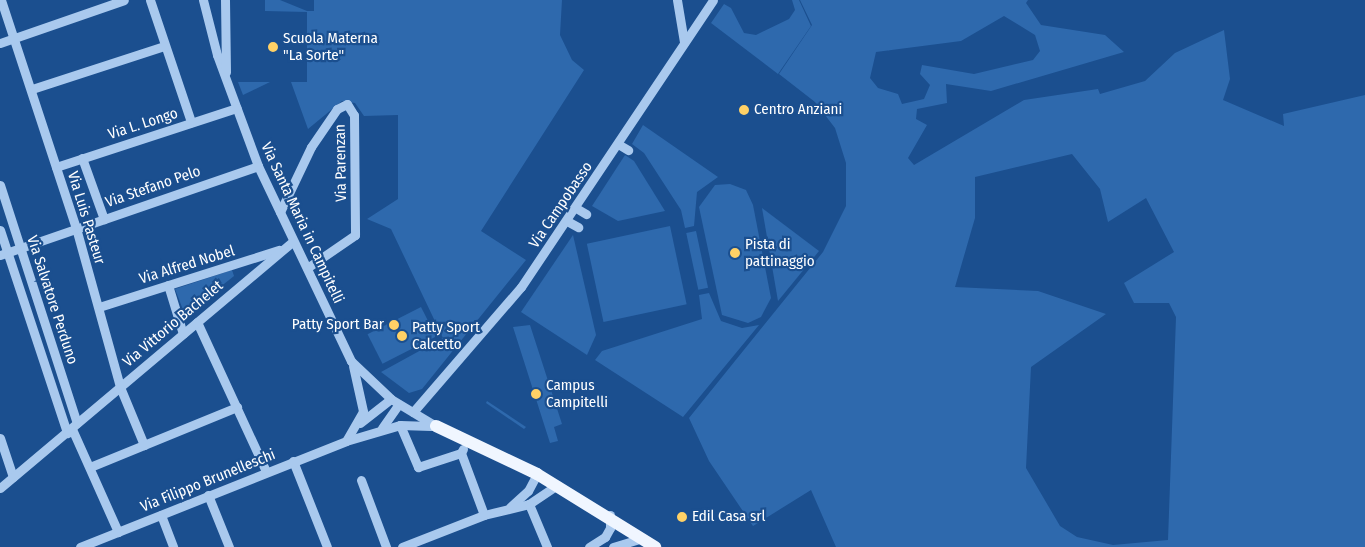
<!DOCTYPE html>
<html>
<head>
<meta charset="utf-8">
<style>
  body { margin:0 }
  #map { position:relative; width:1365px; height:547px; overflow:hidden; background:#1b4f8f; font-family:"Fira Sans Condensed",sans-serif }
  div>[style] { position:absolute }
  .green>* { inset:0; background:#2e69ad; transform-origin:0 0 }
  .minor>* { height:9px; margin:-4.5px; padding:0 4.5px; transform-origin:4.5px; border-radius:4.5px; background:#a9c9ee }
  .major>* { height:12px; margin:-6px; padding:0 6px; transform-origin:6px; border-radius:6px; background:#f0f6ff }
  .dots>* { width:14px; height:14px; translate:-50% -50%; box-sizing:border-box; border:2px solid #1b4f8f; border-radius:50% }
  span { translate:-50% -50%; white-space:nowrap; text-align:center; line-height:1.15; -webkit-text-stroke:4.5px #1b4f8f; paint-order:stroke }
  .poi-label { font-size:15px; color:#fff }
  .left { translate:0 -50%; text-align:left }
  .right { translate:-100% -50%; text-align:right }
  .street-label { font-size:15px; color:#fff }
</style>
</head>
<body>
<div id="map">
  <div class="green">
    <i style="clip-path:polygon(265px 0,280px 0,307px 11px,314px 11px,314px 0,562px 0,560px 35px,572px 60px,584px 70px,481px 231px,526px 260px,422px 389px,409px 393px,381px 372px,443px 338px,391px 229px,367px 219px,398px 199px,398px 115px,364px 116px,355px 103px,342px 101px,308px 129px,291px 82px,307px 82px,307px 12px,265px 11px)"></i>
    <i style="clip-path:polygon(792px 0,799px 0,811px 26px,778px 74px,711px 23px,724px 4px,731px 8px,744px 33px,756px 35px,789px 19px,795px 10px)"></i>
    <i style="clip-path:polygon(evenodd,800px 0,1028px 0,1026px 3px,1041px 25px,1105px 35px,1124px 52px,991px 91px,946px 84px,947px 103px,917px 109px,916px 119px,927px 125px,908px 158px,914px 165px,1024px 100px,1098px 89px,1100px 94px,1145px 81px,1175px 53px,1224px 30px,1230px 79px,1223px 100px,1284px 126px,1283px 114px,1365px 95px,1365px 547px,836px 547px,811px 490px,753px 526px,709px 461px,689px 418px,823px 252px,846px 206px,846px 163px,835px 128px,815px 102px,779px 74px,812px 25px,800px 0,1004px 16px,1035px 35px,1040px 51px,1033px 60px,974px 74px,922px 65px,920px 74px,930px 85px,924px 99px,902px 104px,898px 94px,878px 88px,870px 78px,876px 52px,961px 41px,1004px 16px,800px 0,1072px 154px,1100px 189px,1108px 222px,1146px 198px,1174px 252px,1124px 283px,1134px 303px,1169px 303px,1176px 317px,1168px 540px,1113px 545px,1077px 537px,1060px 526px,1026px 468px,1031px 367px,1106px 314px,1038px 291px,955px 287px,975px 218px,975px 177px,1072px 154px)"></i>
    <i style="clip-path:polygon(238px 82px,270px 82px,243px 95px)"></i>
    <i style="clip-path:polygon(643px 125px,718px 177px,697px 192px,694px 226px,685px 228px,681px 210px,644px 153px,632px 144px)"></i>
    <i style="clip-path:polygon(625px 155px,634px 161px,665px 211px,618px 221px,592px 206px)"></i>
    <i style="clip-path:polygon(730px 184px,746px 190px,753px 205px,771px 298px,761px 317px,748px 323px,722px 315px,699px 207px,715px 185px)"></i>
    <i style="clip-path:polygon(762px 208px,819px 251px,778px 301px)"></i>
    <i style="left:670px;top:226px;width:80px;height:85px;rotate:78deg"></i>
    <i style="left:696px;top:231px;width:58px;height:10px;rotate:78deg"></i>
    <i style="clip-path:polygon(573px 235px,596px 335px,587px 355px,521px 312px)"></i>
    <i style="clip-path:polygon(232px 270px,234px 276px,185px 315px,175px 289px)"></i>
    <i style="clip-path:polygon(709px 293px,721px 321px,742px 328px,759px 325px,683px 417px,595px 360px,602px 351px,702px 319px,699px 295px)"></i>
    <i style="left:421px;top:307px;width:33px;height:60px;rotate:63deg"></i>
    <i style="clip-path:polygon(530px 325px,562px 424px,554px 427px,558px 441px,550px 443px,513px 327px)"></i>
    <i style="clip-path:polygon(487px 401px,526px 427px,524px 429px,486px 403px)"></i>
  </div>
  <div class="minor">
    <i style="left:1px;top:0;width:240px;rotate:71.8deg"></i>
    <i style="left:76px;top:228px;width:165px;rotate:74.5deg"></i>
    <i style="left:120px;top:387px;width:63px;rotate:67.5deg"></i>
    <i style="left:150px;top:0;width:129px;rotate:71.4deg"></i>
    <i style="left:203px;top:0;width:57px;rotate:75.7deg"></i>
    <i style="left:217px;top:55px;width:118px;rotate:69.7deg"></i>
    <i style="left:258px;top:166px;width:216px;rotate:64.5deg"></i>
    <i style="left:351px;top:361px;width:55px;rotate:43.5deg"></i>
    <i style="left:391px;top:399px;width:52px;rotate:31deg"></i>
    <i style="left:225px;top:0;width:72px;rotate:89.2deg"></i>
    <i style="left:677px;top:0;width:43px;rotate:80.5deg"></i>
    <i style="left:0;top:43px;width:131px;rotate:-19.1deg"></i>
    <i style="left:32px;top:89px;width:139px;rotate:-18deg"></i>
    <i style="left:618px;top:144px;width:12px;rotate:31deg"></i>
    <i style="left:82px;top:158px;width:65px;rotate:70.2deg"></i>
    <i style="left:56px;top:167px;width:190px;rotate:-18.1deg"></i>
    <i style="left:0;top:185px;width:250px;rotate:72.1deg"></i>
    <i style="left:576px;top:208px;width:12px;rotate:31deg"></i>
    <i style="left:280px;top:212px;width:72px;rotate:-64.5deg"></i>
    <i style="left:311px;top:147px;width:46px;rotate:-55.6deg"></i>
    <i style="left:337px;top:109px;width:11px;rotate:-27deg"></i>
    <i style="left:347px;top:104px;width:13px;rotate:58deg"></i>
    <i style="left:354px;top:115px;width:120px;rotate:89.5deg"></i>
    <i style="left:355px;top:235px;width:58px;rotate:145.5deg"></i>
    <i style="left:567px;top:221px;width:13px;rotate:29deg"></i>
    <i style="left:0;top:230px;width:214px;rotate:71.7deg"></i>
    <i style="left:0;top:255px;width:273px;rotate:-19deg"></i>
    <i style="left:168px;top:285px;width:51px;rotate:73deg"></i>
    <i style="left:99px;top:307px;width:189px;rotate:-17.6deg"></i>
    <i style="left:197px;top:322px;width:164px;rotate:65.2deg"></i>
    <i style="left:413px;top:412px;width:165px;rotate:-49.2deg"></i>
    <i style="left:521px;top:287px;width:345px;rotate:-56.2deg"></i>
    <i style="left:360px;top:423px;width:39px;rotate:-38deg"></i>
    <i style="left:400px;top:425px;width:46px;rotate:66.8deg"></i>
    <i style="left:418px;top:467px;width:45px;rotate:-18deg"></i>
    <i style="left:382px;top:428px;width:29px;rotate:-55deg"></i>
    <i style="left:72px;top:429px;width:113px;rotate:65.9deg"></i>
    <i style="left:0;top:438px;width:41px;rotate:71.6deg"></i>
    <i style="left:346px;top:441px;width:34px;rotate:-60deg"></i>
    <i style="left:363px;top:411px;width:46px;rotate:-102.5deg"></i>
    <i style="left:463px;top:449px;width:4px;rotate:117deg"></i>
    <i style="left:461px;top:453px;width:66px;rotate:69.6deg"></i>
    <i style="left:293px;top:461px;width:92px;rotate:68.4deg"></i>
    <i style="left:90px;top:467px;width:159px;rotate:-22.2deg"></i>
    <i style="left:361px;top:480px;width:72px;rotate:69.5deg"></i>
    <i style="left:0;top:488px;width:382px;rotate:-40.1deg"></i>
    <i style="left:208px;top:495px;width:56px;rotate:68deg"></i>
    <i style="left:529px;top:504px;width:47px;rotate:67.3deg"></i>
    <i style="left:510px;top:507px;width:24px;rotate:-42deg"></i>
    <i style="left:528px;top:491px;width:19px;rotate:-62deg"></i>
    <i style="left:161px;top:515px;width:34px;rotate:69deg"></i>
    <i style="left:80px;top:547px;width:286px;rotate:-21.7deg"></i>
    <i style="left:346px;top:441px;width:56px;rotate:-16.5deg"></i>
    <i style="left:400px;top:425px;width:31px;rotate:2deg"></i>
    <i style="left:402px;top:547px;width:88px;rotate:-21.3deg"></i>
    <i style="left:484px;top:515px;width:46px;rotate:-13.7deg"></i>
    <i style="left:529px;top:504px;width:34px;rotate:-34deg"></i>
    <i style="left:589px;top:547px;width:19px;rotate:-32deg"></i>
    <i style="left:605px;top:537px;width:10px;rotate:-61deg"></i>
    <i style="left:610px;top:528px;width:13px;rotate:-90deg"></i>
    <i style="left:613px;top:547px;width:31px;rotate:-17deg"></i>
  </div>
  <div class="major">
    <i style="left:436px;top:426px;width:112px;rotate:25.4deg"></i>
    <i style="left:537px;top:474px;width:139px;rotate:31.7deg"></i>
  </div>
  <div class="dots">
    <i style="left:273px;top:47px;background:#ffd166"></i>
    <i style="left:744px;top:110px;background:#ffd166"></i>
    <i style="left:735px;top:253px;background:#ffd166"></i>
    <i style="left:394px;top:325px;background:#ffd166"></i>
    <i style="left:402px;top:336px;background:#ffd166"></i>
    <i style="left:536px;top:394px;background:#ffd166"></i>
    <i style="left:682px;top:517px;background:#ffd166"></i>
  </div>
  <div class="poi-label">
    <span class="left" style="left:283px;top:47px">Scuola Materna<br>"La Sorte"</span>
    <span class="left" style="left:754px;top:110px">Centro Anziani</span>
    <span class="left" style="left:745px;top:253px">Pista di<br>pattinaggio</span>
    <span class="right" style="left:384px;top:325px">Patty Sport Bar</span>
    <span class="left" style="left:412px;top:336px">Patty Sport<br>Calcetto</span>
    <span class="left" style="left:546px;top:394px">Campus<br>Campitelli</span>
    <span class="left" style="left:692px;top:517px">Edil Casa srl</span>
  </div>
  <div class="street-label">
    <span style="left:143px;top:124px;rotate:-18deg">Via L. Longo</span>
    <span style="left:341px;top:163px;rotate:-91deg">Via Parenzan</span>
    <span style="left:153px;top:187px;rotate:-19deg">Via Stefano Pelo</span>
    <span style="left:561px;top:205px;rotate:-56deg">Via Campobasso</span>
    <span style="left:86px;top:218px;rotate:73deg">Via Luis Pasteur</span>
    <span style="left:302px;top:223px;rotate:65deg">Via Santa Maria in Campitelli</span>
    <span style="left:187px;top:265px;rotate:-17deg">Via Alfred Nobel</span>
    <span style="left:52px;top:300px;rotate:72deg">Via Salvatore Perduno</span>
    <span style="left:173px;top:324px;rotate:-40deg">Via Vittorio Bachelet</span>
    <span style="left:208px;top:481px;rotate:-22deg">Via Filippo Brunelleschi</span>
  </div>
</div>
</body>
</html>
